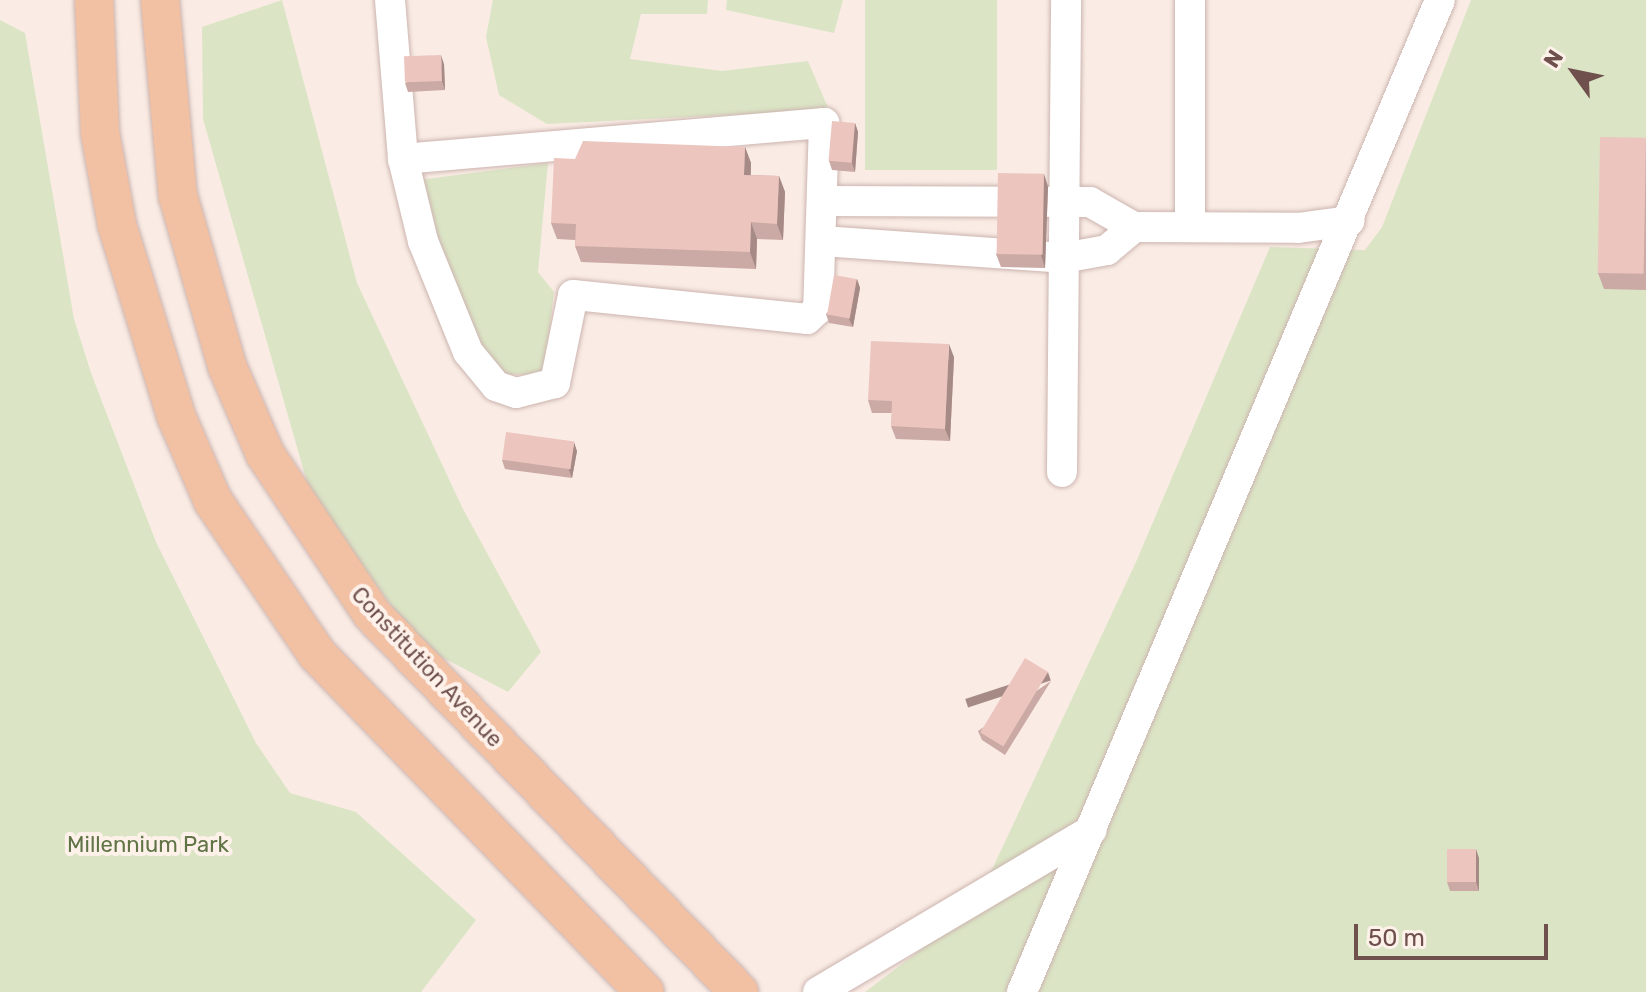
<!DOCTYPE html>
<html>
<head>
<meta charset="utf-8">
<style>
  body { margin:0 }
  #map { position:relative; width:1646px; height:992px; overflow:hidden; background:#faece5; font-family:Rubik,sans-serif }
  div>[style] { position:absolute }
  .green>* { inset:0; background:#dbe5c5; transform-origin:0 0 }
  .roads { filter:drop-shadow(0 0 2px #ccb4af) drop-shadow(0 0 2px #ccb4af) }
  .minor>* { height:30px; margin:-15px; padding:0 15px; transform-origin:15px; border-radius:15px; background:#fff }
  .major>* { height:38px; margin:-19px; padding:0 19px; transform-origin:19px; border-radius:19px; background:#f2c0a3 }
  .wall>* { inset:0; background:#cba9a4 }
  .shaded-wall>* { inset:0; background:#a58a86; transform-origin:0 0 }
  .building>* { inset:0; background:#ecc5bf; transform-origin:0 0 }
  span { translate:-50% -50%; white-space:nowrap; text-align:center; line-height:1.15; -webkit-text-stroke:8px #fdf1ea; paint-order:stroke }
  .street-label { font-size:22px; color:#6f504d }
  .park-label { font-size:22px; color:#607446 }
  .north { position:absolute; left:1534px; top:32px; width:80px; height:80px; -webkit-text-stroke:6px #fdf1ea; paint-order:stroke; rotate:303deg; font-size:22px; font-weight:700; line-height:32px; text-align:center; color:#6f504d }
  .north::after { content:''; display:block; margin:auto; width:28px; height:36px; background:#6f504d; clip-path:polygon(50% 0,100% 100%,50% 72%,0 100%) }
  .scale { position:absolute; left:1354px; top:924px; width:194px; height:36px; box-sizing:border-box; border:4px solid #6f504d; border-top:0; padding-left:10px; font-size:24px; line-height:28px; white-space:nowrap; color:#6f504d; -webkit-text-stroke:6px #fdf1ea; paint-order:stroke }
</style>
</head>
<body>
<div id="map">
  <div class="green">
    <i style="clip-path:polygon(282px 0,357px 283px,463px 509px,541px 652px,508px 692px,421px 646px,311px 496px,203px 119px,202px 27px)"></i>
    <i style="clip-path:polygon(493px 0,708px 0,707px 14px,641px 14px,630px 59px,722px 71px,808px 61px,829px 110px,547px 124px,499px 95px,486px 37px)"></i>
    <i style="clip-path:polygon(727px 0,843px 0,834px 33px,726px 10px)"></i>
    <i style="left:865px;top:0;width:132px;height:170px"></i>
    <i style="clip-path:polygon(1471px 0,1646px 0,1646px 992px,865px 992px,973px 910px,1136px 562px,1270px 247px,1365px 250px,1382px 227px)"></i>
    <i style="clip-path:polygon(0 20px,25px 33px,74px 319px,91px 373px,156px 542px,256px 743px,290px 793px,356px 812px,476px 920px,421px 992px,0 992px)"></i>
    <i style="clip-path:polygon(548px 163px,538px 272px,554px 292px,544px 375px,501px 374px,469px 335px,419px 180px)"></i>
  </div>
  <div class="roads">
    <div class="minor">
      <i style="left:390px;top:0;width:160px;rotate:85.3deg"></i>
      <i style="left:824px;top:123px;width:186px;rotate:91.8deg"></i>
      <i style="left:818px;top:309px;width:15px;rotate:138deg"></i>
      <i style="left:807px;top:319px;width:235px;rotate:-174.1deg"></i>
      <i style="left:573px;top:295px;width:90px;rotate:101.6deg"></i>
      <i style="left:555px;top:383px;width:40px;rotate:165.6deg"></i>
      <i style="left:516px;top:393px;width:21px;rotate:-161deg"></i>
      <i style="left:496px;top:386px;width:44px;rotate:-129.5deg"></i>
      <i style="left:468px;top:352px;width:120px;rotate:-112.1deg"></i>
      <i style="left:423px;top:241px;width:84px;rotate:-103.7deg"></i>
      <i style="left:403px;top:159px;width:423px;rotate:-4.9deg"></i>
      <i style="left:823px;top:201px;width:267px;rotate:0.2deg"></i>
      <i style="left:1090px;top:202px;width:51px;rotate:29.6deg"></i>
      <i style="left:1134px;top:227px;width:164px;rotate:0.3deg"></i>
      <i style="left:1298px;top:228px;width:52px;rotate:-7.7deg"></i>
      <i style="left:1190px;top:227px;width:227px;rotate:-90deg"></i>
      <i style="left:822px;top:241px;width:242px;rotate:4deg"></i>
      <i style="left:1063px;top:258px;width:45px;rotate:-10.3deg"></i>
      <i style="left:1107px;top:250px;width:35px;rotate:-40deg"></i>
      <i style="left:1062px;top:472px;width:472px;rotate:-89.5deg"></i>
      <i style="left:818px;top:992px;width:318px;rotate:-30.6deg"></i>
      <i style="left:1022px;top:992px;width:1076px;rotate:-67.15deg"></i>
    </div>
    <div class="major">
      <i style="left:94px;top:0;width:133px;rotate:87.4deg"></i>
      <i style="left:100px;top:133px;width:94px;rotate:79.5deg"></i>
      <i style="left:117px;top:225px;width:200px;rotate:72.8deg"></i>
      <i style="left:176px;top:416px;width:93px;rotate:66.5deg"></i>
      <i style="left:213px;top:501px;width:185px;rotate:55.8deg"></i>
      <i style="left:317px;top:654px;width:471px;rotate:45.9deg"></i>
      <i style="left:160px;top:0;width:197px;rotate:84.8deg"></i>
      <i style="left:178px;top:196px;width:177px;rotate:73.9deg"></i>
      <i style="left:227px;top:366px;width:96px;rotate:66.6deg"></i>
      <i style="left:265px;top:454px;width:192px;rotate:56.2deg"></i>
      <i style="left:372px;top:614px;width:527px;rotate:45.85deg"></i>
    </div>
  </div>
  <div class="wall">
    <i style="clip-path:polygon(444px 64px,445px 90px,408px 92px,405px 83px)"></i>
    <i style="clip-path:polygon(855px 123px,858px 132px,855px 172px,832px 170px,829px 161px)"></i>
    <i style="clip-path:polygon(1646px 138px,1646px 290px,1604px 289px,1598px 273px)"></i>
    <i style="clip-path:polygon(745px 147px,751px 163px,751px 175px,779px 176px,785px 192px,783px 240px,757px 239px,756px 269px,581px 262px,575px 246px,575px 240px,557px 239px,551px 223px,575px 159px)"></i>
    <i style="clip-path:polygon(1044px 174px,1048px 187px,1045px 268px,1001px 267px,996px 254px)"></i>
    <i style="clip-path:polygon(857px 279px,860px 288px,853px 327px,829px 323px,826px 314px)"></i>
    <i style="clip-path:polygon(954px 357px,950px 441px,896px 439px,891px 426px,892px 413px,872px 413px,868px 400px)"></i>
    <i style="clip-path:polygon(577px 451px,572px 478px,505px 469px,502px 460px)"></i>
    <i style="clip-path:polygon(1051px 681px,1005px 755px,982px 740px,978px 731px)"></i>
    <i style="clip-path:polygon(1479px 858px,1479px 891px,1450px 891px,1447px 882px)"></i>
  </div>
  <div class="shaded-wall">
    <i style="clip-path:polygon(441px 55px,444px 64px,445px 90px,442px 81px)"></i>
    <i style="clip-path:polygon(855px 123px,858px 132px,855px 172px,852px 163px)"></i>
    <i style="clip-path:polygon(745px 147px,751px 163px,750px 191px,744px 175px)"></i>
    <i style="clip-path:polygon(1044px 174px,1048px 187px,1045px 268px,1041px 255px)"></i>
    <i style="clip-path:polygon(779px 176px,785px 192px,783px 240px,777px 224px)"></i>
    <i style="clip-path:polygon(751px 222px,757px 239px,756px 269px,750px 252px)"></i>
    <i style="clip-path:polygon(857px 279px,860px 288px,853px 327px,849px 319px)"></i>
    <i style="clip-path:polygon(949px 344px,954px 357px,950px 441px,945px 429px)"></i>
    <i style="clip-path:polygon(574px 442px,577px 451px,572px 478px,569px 470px)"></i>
    <i style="left:1048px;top:672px;width:9px;height:87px;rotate:72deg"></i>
    <i style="clip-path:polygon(1476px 849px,1479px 858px,1479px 891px,1476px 882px)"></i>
  </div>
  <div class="building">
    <i style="left:441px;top:55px;width:26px;height:37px;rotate:88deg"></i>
    <i style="left:832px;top:121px;width:23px;height:40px;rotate:5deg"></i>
    <i style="left:1600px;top:137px;width:46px;height:136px;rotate:1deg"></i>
    <i style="clip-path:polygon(583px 141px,745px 147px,744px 175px,779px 176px,777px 224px,751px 222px,750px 252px,575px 246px,576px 224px,551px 223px,554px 158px,575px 159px)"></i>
    <i style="left:998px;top:173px;width:46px;height:81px;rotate:1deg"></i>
    <i style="left:834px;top:275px;width:23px;height:40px;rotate:10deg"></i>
    <i style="clip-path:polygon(871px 341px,949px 344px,945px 429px,891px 426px,892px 401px,868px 400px)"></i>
    <i style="left:506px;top:432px;width:69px;height:28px;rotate:8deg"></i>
    <i style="left:1025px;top:658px;width:27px;height:87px;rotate:31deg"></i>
    <i style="left:1447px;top:849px;width:29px;height:33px"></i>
  </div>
  <div class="street-label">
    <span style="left:427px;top:667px;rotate:47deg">Constitution Avenue</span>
  </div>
  <div class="park-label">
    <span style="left:148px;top:845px">Millennium Park</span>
  </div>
  <div class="north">N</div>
  <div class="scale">50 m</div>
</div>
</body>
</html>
